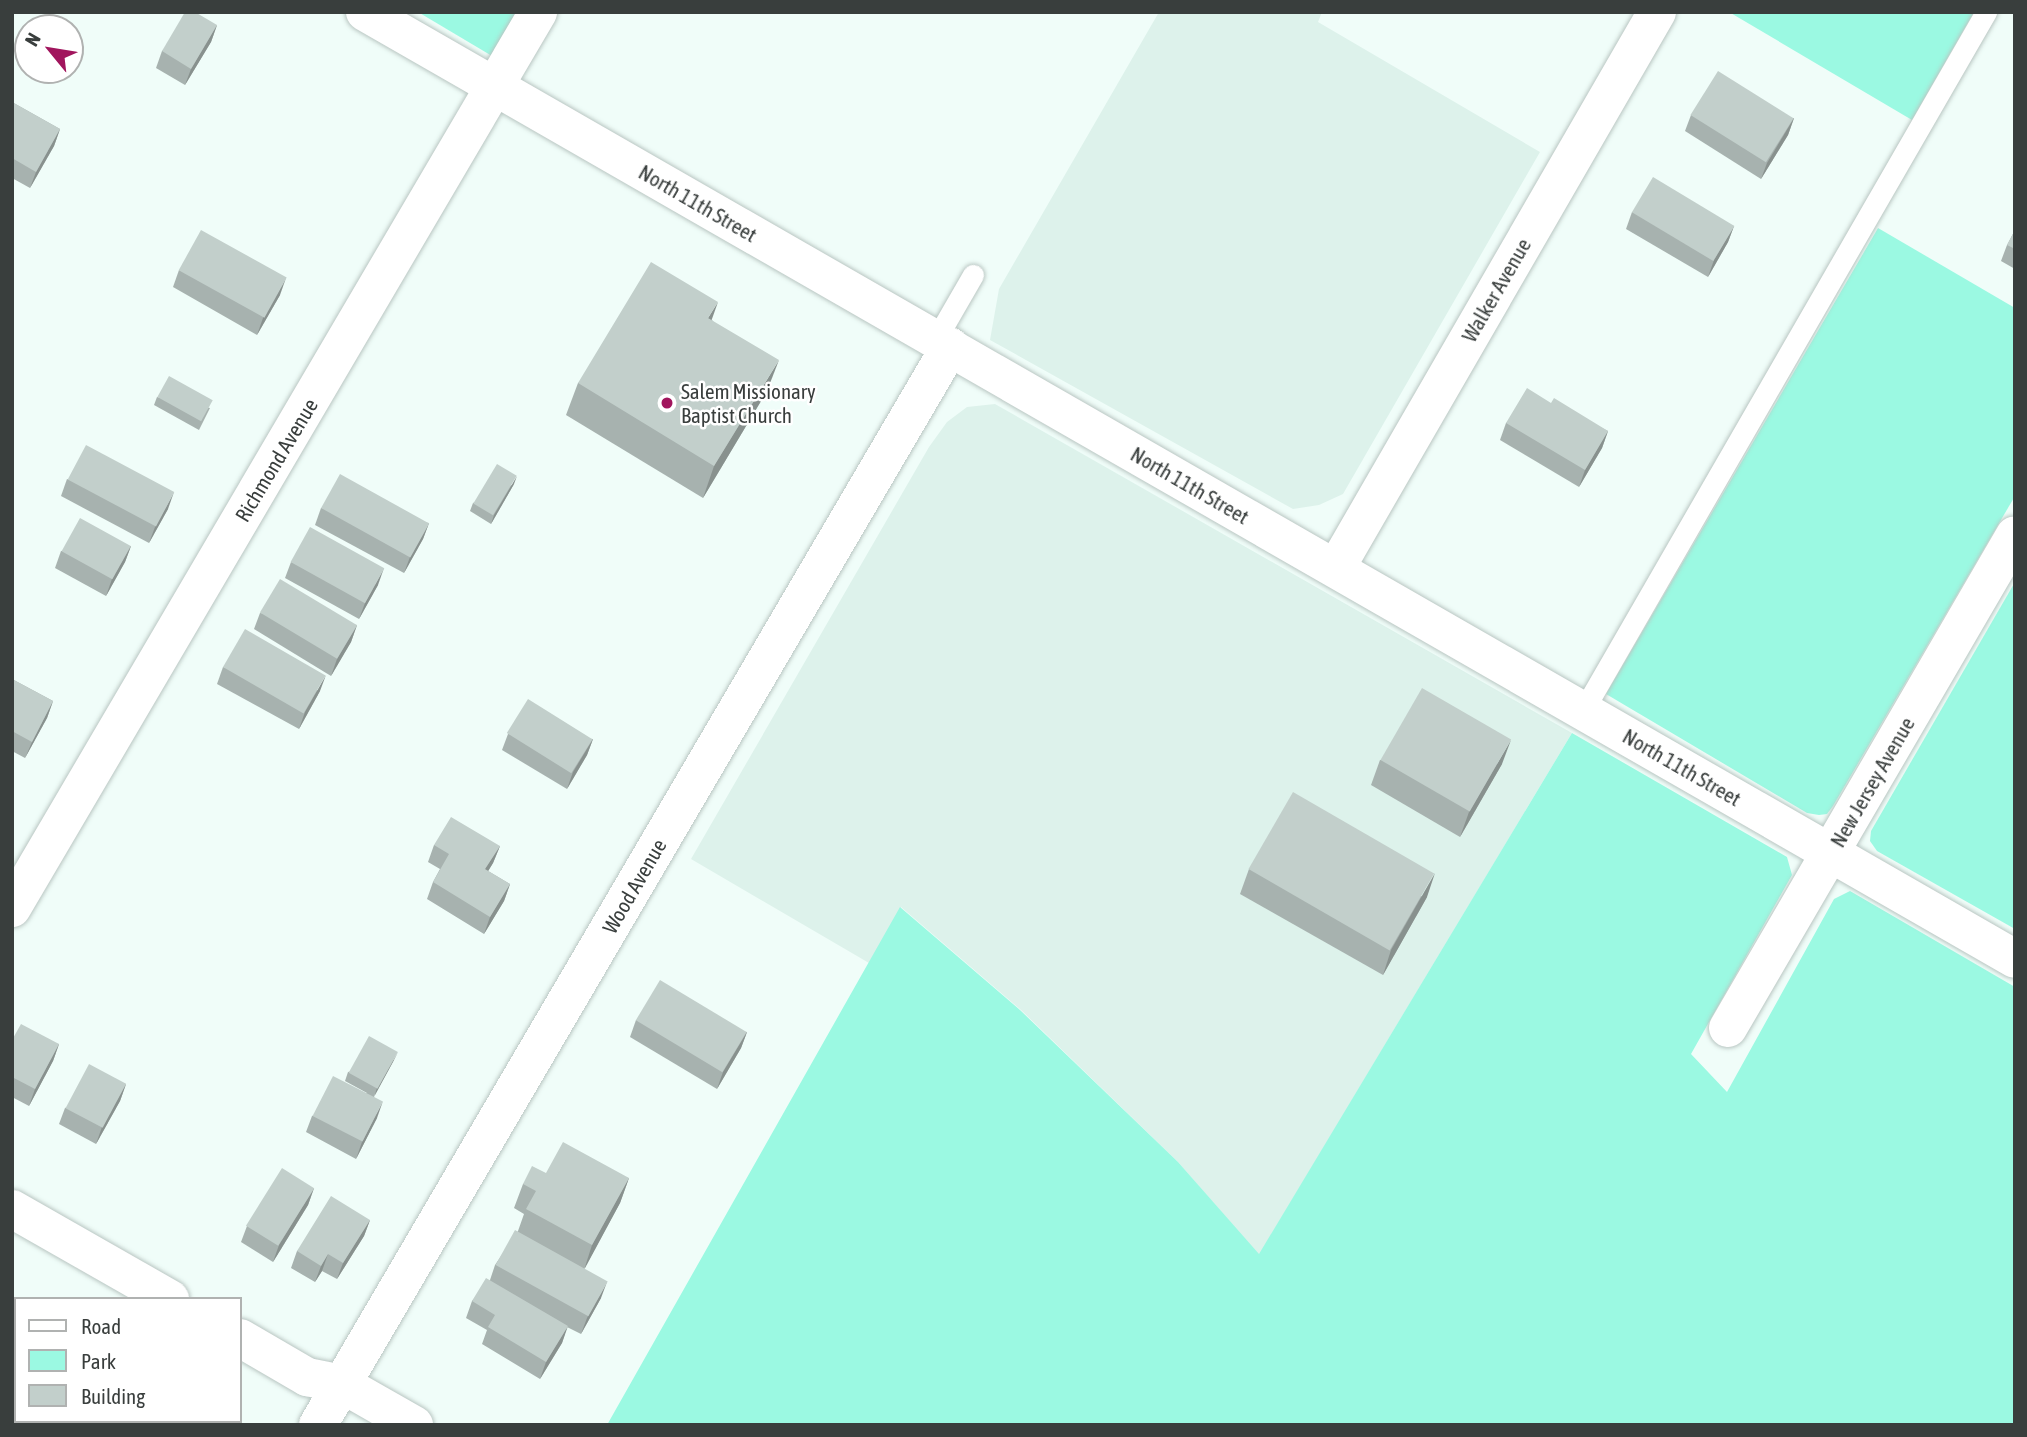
<!DOCTYPE html>
<html>
<head>
<meta charset="utf-8">
<style>
  body { margin:0 }
  #map { position:relative; width:2027px; height:1437px; overflow:hidden; background:#f0fdf9; font-family:"Asap Condensed",sans-serif }
  div>[style] { position:absolute }
  .built>* { inset:0; background:#ddf2eb }
  .green>* { inset:0; background:#9bf9e2 }
  .roads { filter:drop-shadow(0 0 2px #b9c6c2) drop-shadow(0 0 2px #b9c6c2) }
  .service>* { height:21px; margin:-10.5px; padding:0 10.5px; transform-origin:10.5px; border-radius:10.5px; background:#fff }
  .minor>* { height:38px; margin:-19px; padding:0 19px; transform-origin:19px; border-radius:19px; background:#fff }
  .wall>* { inset:0; background:#a7b2af }
  .shaded-wall>* { inset:0; background:#88918e }
  .building>* { inset:0; background:#c2cfcb; transform-origin:0 0 }
  .dots>* { width:19px; height:19px; translate:-50% -50%; box-sizing:border-box; border:4px solid #fff; border-radius:50% }
  span { translate:-50% -50%; white-space:nowrap; text-align:center; line-height:1.15; -webkit-text-stroke:5px #fff; paint-order:stroke }
  .street-label { font-size:21px; color:#393e3d }
  .poi-label { font-size:21px; color:#393e3d }
  .left { translate:0 -50%; text-align:left }
  .frame { position:absolute; inset:0; border:14px solid #393e3d; pointer-events:none }
  .legend { position:absolute; left:14px; top:1297px; width:228px; height:126px; box-sizing:border-box; background:#fff; border:2px solid #b0b2b1; margin:0; padding:9px 12px; list-style:none; font-size:21px; color:#393e3d }
  .legend li { display:flex; align-items:center; gap:14px; height:35px }
  .legend b { width:35px; border:2px solid #b0b2b1 }
  .north { position:absolute; left:14px; top:14px; width:70px; height:70px; box-sizing:border-box; background:#fff; border:2px solid #b0b2b1; border-radius:50%; rotate:300deg; font-size:19px; font-weight:700; line-height:28px; text-align:center; color:#393e3d }
  .north::after { content:''; display:block; margin:auto; width:24px; height:32px; background:#a1155d; clip-path:polygon(50% 0,100% 100%,50% 72%,0 100%) }
</style>
</head>
<body>
<div id="map">
  <div class="built">
    <i style="clip-path:polygon(1159px 12px,1322px 12px,1318px 22px,1540px 152px,1343px 494px,1319px 505px,1293px 509px,990px 340px,999px 289px)"></i>
    <i style="clip-path:polygon(995px 404px,1572px 733px,1259px 1255px,1178px 1162px,1021px 1010px,901px 907px,869px 963px,691px 859px,929px 447px,947px 422px,967px 407px)"></i>
  </div>
  <div class="green">
    <i style="clip-path:polygon(418px 12px,519px 12px,492px 56px)"></i>
    <i style="clip-path:polygon(1729px 12px,1974px 12px,1912px 120px)"></i>
    <i style="clip-path:polygon(1878px 228px,2015px 308px,2015px 496px,1833px 806px,1827px 814px,1819px 815px,1807px 813px,1606px 694px)"></i>
    <i style="clip-path:polygon(2015px 582px,2015px 929px,1877px 851px,1870px 841px,1871px 831px)"></i>
    <i style="clip-path:polygon(1572px 733px,1787px 857px,1792px 875px,1691px 1054px,1727px 1092px,1834px 899px,1850px 891px,2015px 987px,2015px 1425px,607px 1425px,900px 907px,1020px 1010px,1178px 1162px,1259px 1254px)"></i>
  </div>
  <div class="roads">
    <div class="service">
      <i style="left:936px;top:339px;width:74px;rotate:-60deg"></i>
      <i style="left:1584px;top:709px;width:805px;rotate:-60.03deg"></i>
    </div>
    <div class="minor">
      <i style="left:365px;top:12px;width:1902px;rotate:29.85deg"></i>
      <i style="left:1336px;top:568px;width:642px;rotate:-60deg"></i>
      <i style="left:12px;top:908px;width:1039px;rotate:-59.58deg"></i>
      <i style="left:1728px;top:1028px;width:570px;rotate:-59.79deg"></i>
      <i style="left:12px;top:1209px;width:182px;rotate:29.7deg"></i>
      <i style="left:240px;top:1338px;width:78px;rotate:30.2deg"></i>
      <i style="left:307px;top:1377px;width:36px;rotate:11deg"></i>
      <i style="left:342px;top:1384px;width:83px;rotate:29.7deg"></i>
      <i style="left:318px;top:1425px;width:1250px;rotate:-59.62deg"></i>
    </div>
  </div>
  <div class="wall">
    <i style="clip-path:polygon(217px 25px,211px 42px,185px 85px,156px 68px,162px 51px)"></i>
    <i style="clip-path:polygon(12px 102px,60px 129px,54px 146px,30px 188px,12px 178px)"></i>
    <i style="clip-path:polygon(1691px 115px,1794px 118px,1788px 135px,1761px 179px,1685px 131px)"></i>
    <i style="clip-path:polygon(1632px 212px,1734px 226px,1728px 242px,1708px 277px,1626px 229px)"></i>
    <i style="clip-path:polygon(2015px 230px,2015px 269px,2001px 261px,2007px 245px)"></i>
    <i style="clip-path:polygon(179px 270px,280px 295px,257px 335px,173px 287px)"></i>
    <i style="clip-path:polygon(712px 320px,767px 391px,703px 498px,566px 415px,578px 383px)"></i>
    <i style="clip-path:polygon(157px 397px,210px 408px,199px 430px,154px 405px)"></i>
    <i style="clip-path:polygon(1551px 403px,1608px 431px,1602px 448px,1579px 487px,1500px 440px,1506px 423px)"></i>
    <i style="clip-path:polygon(67px 479px,168px 509px,149px 543px,61px 496px)"></i>
    <i style="clip-path:polygon(514px 484px,491px 524px,470px 511px,473px 503px)"></i>
    <i style="clip-path:polygon(321px 508px,429px 523px,423px 539px,404px 573px,315px 525px)"></i>
    <i style="clip-path:polygon(131px 546px,125px 562px,106px 596px,55px 568px,61px 551px)"></i>
    <i style="clip-path:polygon(291px 562px,378px 585px,359px 619px,285px 578px)"></i>
    <i style="clip-path:polygon(260px 613px,357px 625px,351px 642px,331px 676px,254px 629px)"></i>
    <i style="clip-path:polygon(223px 667px,320px 691px,299px 729px,217px 684px)"></i>
    <i style="clip-path:polygon(12px 679px,53px 701px,47px 718px,25px 758px,12px 751px)"></i>
    <i style="clip-path:polygon(508px 734px,593px 739px,587px 755px,567px 789px,502px 750px)"></i>
    <i style="clip-path:polygon(1380px 760px,1502px 764px,1460px 837px,1371px 785px)"></i>
    <i style="clip-path:polygon(434px 845px,500px 846px,493px 863px,488px 871px,510px 884px,504px 901px,484px 934px,427px 899px,433px 882px,440px 869px,428px 862px)"></i>
    <i style="clip-path:polygon(1249px 869px,1427px 897px,1383px 975px,1240px 894px)"></i>
    <i style="clip-path:polygon(636px 1020px,747px 1032px,741px 1048px,717px 1089px,630px 1037px)"></i>
    <i style="clip-path:polygon(12px 1040px,59px 1044px,53px 1061px,29px 1106px,12px 1097px)"></i>
    <i style="clip-path:polygon(394px 1060px,374px 1096px,377px 1118px,356px 1159px,306px 1132px,312px 1116px,367px 1093px,345px 1081px,348px 1072px)"></i>
    <i style="clip-path:polygon(126px 1084px,120px 1101px,96px 1144px,59px 1124px,65px 1108px)"></i>
    <i style="clip-path:polygon(546px 1173px,629px 1178px,620px 1203px,584px 1269px,601px 1298px,581px 1334px,567px 1327px,562px 1343px,540px 1379px,482px 1344px,487px 1330px,466px 1318px,472px 1301px,490px 1280px,495px 1265px,518px 1231px,524px 1214px,514px 1208px,523px 1184px)"></i>
    <i style="clip-path:polygon(314px 1188px,308px 1205px,273px 1262px,241px 1242px,247px 1226px)"></i>
    <i style="clip-path:polygon(370px 1220px,364px 1236px,337px 1279px,322px 1271px,315px 1282px,291px 1268px,297px 1251px)"></i>
  </div>
  <div class="shaded-wall">
    <i style="clip-path:polygon(217px 25px,211px 42px,185px 85px,191px 69px)"></i>
    <i style="clip-path:polygon(1794px 118px,1788px 135px,1761px 179px,1767px 163px)"></i>
    <i style="clip-path:polygon(60px 129px,54px 146px,30px 188px,36px 172px)"></i>
    <i style="clip-path:polygon(1734px 226px,1728px 242px,1708px 277px,1714px 260px)"></i>
    <i style="clip-path:polygon(286px 278px,280px 295px,257px 335px,263px 318px)"></i>
    <i style="clip-path:polygon(718px 302px,707px 333px,708px 318px)"></i>
    <i style="clip-path:polygon(779px 360px,767px 391px,703px 498px,714px 466px)"></i>
    <i style="clip-path:polygon(1608px 431px,1602px 448px,1579px 487px,1585px 470px)"></i>
    <i style="clip-path:polygon(517px 476px,514px 484px,491px 524px,494px 515px)"></i>
    <i style="clip-path:polygon(174px 492px,168px 509px,149px 543px,155px 527px)"></i>
    <i style="clip-path:polygon(429px 523px,423px 539px,404px 573px,410px 557px)"></i>
    <i style="clip-path:polygon(131px 546px,125px 562px,106px 596px,112px 579px)"></i>
    <i style="clip-path:polygon(384px 568px,378px 585px,359px 619px,365px 603px)"></i>
    <i style="clip-path:polygon(357px 625px,351px 642px,331px 676px,337px 659px)"></i>
    <i style="clip-path:polygon(326px 675px,320px 691px,299px 729px,305px 712px)"></i>
    <i style="clip-path:polygon(53px 701px,47px 718px,25px 758px,32px 742px)"></i>
    <i style="clip-path:polygon(593px 739px,587px 755px,567px 789px,573px 772px)"></i>
    <i style="clip-path:polygon(1511px 740px,1502px 764px,1460px 837px,1469px 812px)"></i>
    <i style="clip-path:polygon(500px 846px,493px 863px,479px 886px,485px 869px)"></i>
    <i style="clip-path:polygon(1435px 873px,1427px 897px,1383px 975px,1391px 950px)"></i>
    <i style="clip-path:polygon(510px 884px,504px 901px,484px 934px,490px 917px)"></i>
    <i style="clip-path:polygon(747px 1032px,741px 1048px,717px 1089px,723px 1072px)"></i>
    <i style="clip-path:polygon(59px 1044px,53px 1061px,29px 1106px,35px 1089px)"></i>
    <i style="clip-path:polygon(398px 1052px,394px 1060px,374px 1097px,377px 1088px)"></i>
    <i style="clip-path:polygon(126px 1084px,120px 1101px,96px 1144px,102px 1127px)"></i>
    <i style="clip-path:polygon(383px 1101px,377px 1118px,356px 1159px,362px 1142px)"></i>
    <i style="clip-path:polygon(629px 1178px,620px 1203px,584px 1270px,592px 1245px)"></i>
    <i style="clip-path:polygon(314px 1188px,308px 1205px,273px 1262px,279px 1245px)"></i>
    <i style="clip-path:polygon(370px 1220px,364px 1236px,337px 1279px,343px 1263px)"></i>
    <i style="clip-path:polygon(328px 1254px,322px 1271px,315px 1282px,321px 1266px)"></i>
    <i style="clip-path:polygon(607px 1282px,601px 1298px,581px 1334px,587px 1318px)"></i>
    <i style="clip-path:polygon(568px 1326px,562px 1343px,540px 1379px,546px 1362px)"></i>
  </div>
  <div class="building">
    <i style="clip-path:polygon(185px 12px,195px 12px,217px 25px,191px 69px,162px 51px)"></i>
    <i style="left:1718px;top:71px;width:89px;height:52px;rotate:32deg"></i>
    <i style="clip-path:polygon(12px 102px,60px 129px,36px 172px,12px 158px)"></i>
    <i style="left:1653px;top:177px;width:95px;height:41px;rotate:31deg"></i>
    <i style="left:201px;top:230px;width:98px;height:46px;rotate:29deg"></i>
    <i style="clip-path:polygon(2015px 230px,2015px 249px,2007px 245px)"></i>
    <i style="clip-path:polygon(651px 262px,718px 302px,708px 318px,779px 360px,714px 466px,578px 383px)"></i>
    <i style="left:169px;top:376px;width:50px;height:24px;rotate:29deg"></i>
    <i style="clip-path:polygon(1527px 388px,1551px 403px,1554px 398px,1608px 431px,1585px 470px,1506px 423px)"></i>
    <i style="left:86px;top:445px;width:100px;height:39px;rotate:28deg"></i>
    <i style="left:497px;top:464px;width:23px;height:46px;rotate:31deg"></i>
    <i style="left:340px;top:474px;width:102px;height:39px;rotate:29deg"></i>
    <i style="left:80px;top:518px;width:58px;height:38px;rotate:29deg"></i>
    <i style="left:310px;top:527px;width:85px;height:40px;rotate:29deg"></i>
    <i style="left:280px;top:579px;width:90px;height:39px;rotate:31deg"></i>
    <i style="left:245px;top:629px;width:93px;height:44px;rotate:30deg"></i>
    <i style="clip-path:polygon(12px 679px,53px 701px,32px 742px,12px 731px)"></i>
    <i style="left:1422px;top:688px;width:103px;height:83px;rotate:30deg"></i>
    <i style="left:528px;top:699px;width:76px;height:40px;rotate:32deg"></i>
    <i style="left:1293px;top:792px;width:163px;height:89px;rotate:30deg"></i>
    <i style="clip-path:polygon(451px 817px,500px 846px,485px 869px,510px 884px,490px 917px,433px 882px,449px 854px,434px 845px)"></i>
    <i style="left:660px;top:980px;width:101px;height:47px;rotate:31deg"></i>
    <i style="clip-path:polygon(21px 1024px,59px 1044px,35px 1089px,12px 1077px,12px 1040px)"></i>
    <i style="left:369px;top:1036px;width:33px;height:42px;rotate:29deg"></i>
    <i style="left:89px;top:1064px;width:42px;height:50px;rotate:28deg"></i>
    <i style="left:333px;top:1076px;width:56px;height:45px;rotate:27deg"></i>
    <i style="clip-path:polygon(563px 1142px,629px 1178px,592px 1245px,526px 1209px,536px 1191px,523px 1184px,532px 1166px,546px 1173px)"></i>
    <i style="left:282px;top:1168px;width:38px;height:68px;rotate:32deg"></i>
    <i style="clip-path:polygon(331px 1196px,370px 1220px,343px 1263px,328px 1254px,321px 1266px,297px 1251px)"></i>
    <i style="left:515px;top:1230px;width:106px;height:40px;rotate:29deg"></i>
    <i style="clip-path:polygon(486px 1278px,568px 1326px,546px 1362px,488px 1327px,495px 1315px,472px 1301px)"></i>
    <i style="clip-path:polygon(167px 1421px,209px 1421px,213px 1423px,212px 1425px,165px 1425px)"></i>
  </div>
  <div class="dots">
    <i style="left:667px;top:403px;background:#a1155d"></i>
  </div>
  <div class="street-label">
    <span style="left:698px;top:203px;rotate:30deg">North 11th Street</span>
    <span style="left:1496px;top:290px;rotate:-60deg">Walker Avenue</span>
    <span style="left:276px;top:460px;rotate:-59deg">Richmond Avenue</span>
    <span style="left:1190px;top:485px;rotate:30deg">North 11th Street</span>
    <span style="left:1682px;top:767px;rotate:30deg">North 11th Street</span>
    <span style="left:1872px;top:782px;rotate:-60deg">New Jersey Avenue</span>
    <span style="left:634px;top:886px;rotate:-60deg">Wood Avenue</span>
  </div>
  <div class="poi-label">
    <span class="left" style="left:681px;top:403px">Salem Missionary<br>Baptist Church</span>
  </div>
  <div class="frame"></div>
  <ul class="legend">
  <li><b style="height:9px;background:#fff"></b>Road</li>
  <li><b style="height:19px;background:#9bf9e2"></b>Park</li>
  <li><b style="height:19px;background:#c2cfcb"></b>Building</li>
  </ul>
  <div class="north">N</div>
</div>
</body>
</html>
